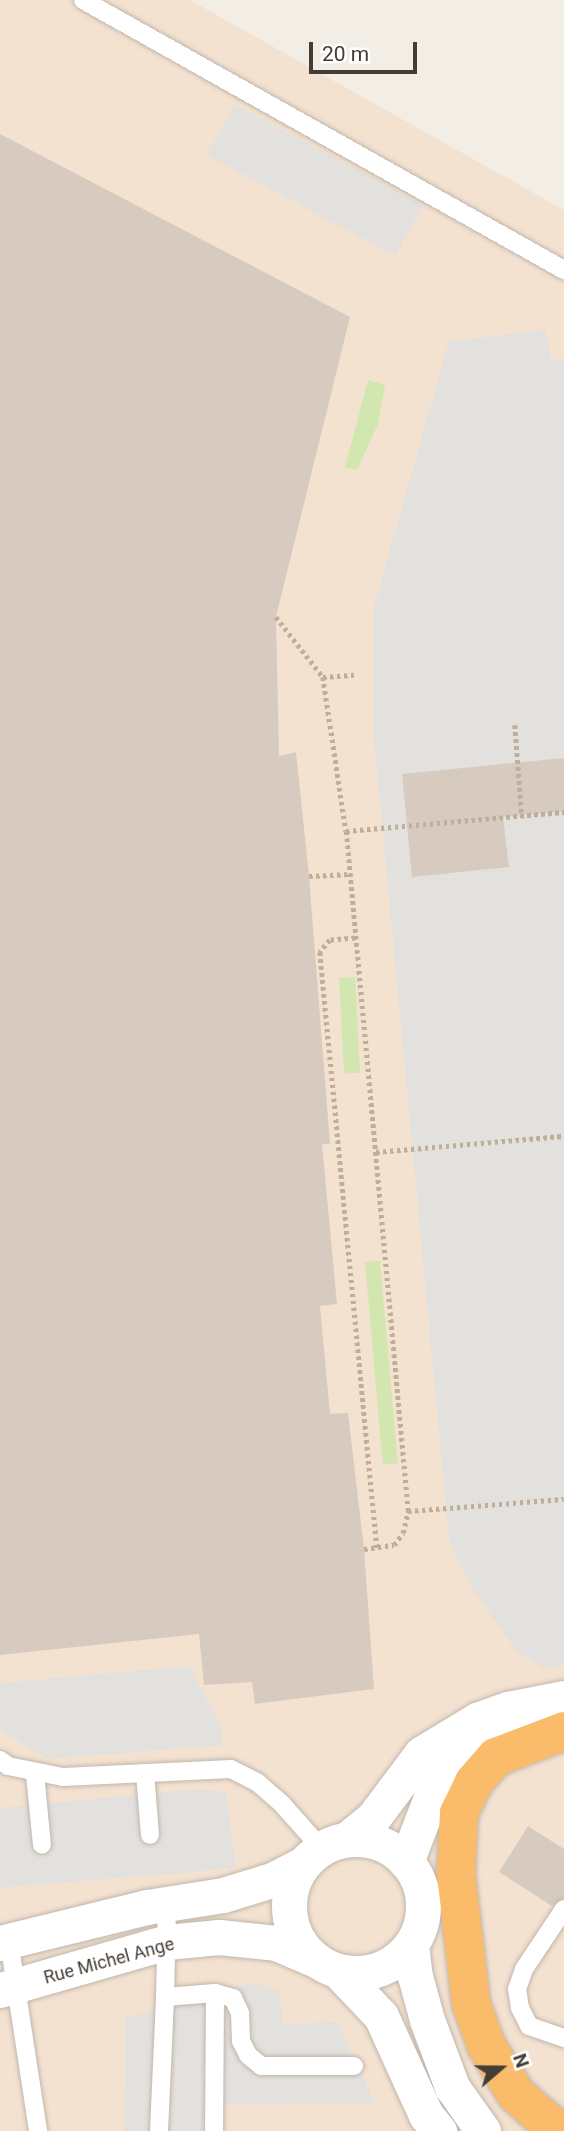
<!DOCTYPE html>
<html>
<head>
<meta charset="utf-8">
<style>
  body { margin:0 }
  #map { position:relative; width:564px; height:2131px; overflow:hidden; background:#f2eee6; font-family:Roboto,sans-serif }
  div>[style] { position:absolute }
  .commercial>* { inset:0; background:#f4e2d1 }
  .green>* { inset:0; background:#d2e6b0; transform-origin:0 0 }
  .parking>* { inset:0; background:#e3e1de; transform-origin:0 0 }
  .building>* { inset:0; background:#d7cbbf }
  .path>* { height:4.5px; margin-top:-2.25px; transform-origin:0; background:repeating-linear-gradient(90deg,#bfaf9a 0 3.5px,transparent 0 7px) }
  .roads { filter:drop-shadow(0 0 2px #c1b7ac) drop-shadow(0 0 2px #c1b7ac) }
  .lane>* { height:18px; margin:-9px; padding:0 9px; transform-origin:9px; border-radius:9px; background:#fff }
  .street>* { height:35px; margin:-17.5px; padding:0 17.5px; transform-origin:17.5px; border-radius:17.5px; background:#fff }
  .street>.ring { margin:-17.5px; padding:0; box-sizing:content-box; background:none; border:35px solid #fff; border-radius:50% }
  .highway>* { height:38px; margin:-19px; padding:0 19px; transform-origin:19px; border-radius:19px; background:#fabc6a }
  span { translate:-50% -50%; white-space:nowrap; text-align:center; line-height:1.15; -webkit-text-stroke:6px #fff; paint-order:stroke }
  .street-label { font-size:18px; color:#453d35 }
  .north { position:absolute; left:466px; top:2033px; width:70px; height:70px; -webkit-text-stroke:5px #fff; paint-order:stroke; rotate:70deg; font-size:19px; font-weight:700; line-height:28px; text-align:center; color:#453d35 }
  .north::after { content:''; display:block; margin:auto; width:24px; height:32px; background:#453d35; clip-path:polygon(50% 0,100% 100%,50% 72%,0 100%) }
  .scale { position:absolute; left:309px; top:42px; width:108px; height:32px; box-sizing:border-box; border:4px solid #453d35; border-top:0; padding-left:9px; font-size:21px; line-height:24px; white-space:nowrap; color:#453d35; -webkit-text-stroke:5px #fff; paint-order:stroke }
</style>
</head>
<body>
<div id="map">
  <div class="commercial">
    <i style="clip-path:polygon(0 0,190px 0,564px 210px,564px 2131px,0 2131px)"></i>
  </div>
  <div class="green">
    <i style="clip-path:polygon(368px 380px,385px 385px,378px 424px,357px 470px,345px 467px)"></i>
    <i style="left:355px;top:977px;width:96px;height:16px;rotate:87deg"></i>
    <i style="left:380px;top:1261px;width:203px;height:15px;rotate:85deg"></i>
  </div>
  <div class="parking">
    <i style="left:234px;top:104px;width:214px;height:58px;rotate:28deg"></i>
    <i style="clip-path:polygon(545px 330px,552px 360px,564px 359px,564px 1664px,543px 1668px,515px 1650px,469px 1583px,449px 1539px,373px 728px,373px 610px,449px 341px)"></i>
    <i style="clip-path:polygon(189px 1666px,221px 1726px,223px 1745px,48px 1759px,0 1730px,0 1683px)"></i>
    <i style="clip-path:polygon(197px 1789px,226px 1793px,236px 1868px,0 1888px,0 1808px)"></i>
    <i style="clip-path:polygon(254px 1983px,279px 1991px,283px 2024px,337px 2022px,375px 2103px,204px 2105px,203px 2131px,124px 2131px,126px 2018px)"></i>
  </div>
  <div class="building">
    <i style="clip-path:polygon(0 134px,350px 317px,276px 617px,279px 756px,296px 752px,309px 876px,330px 1144px,322px 1144px,337px 1304px,320px 1306px,330px 1414px,348px 1413px,364px 1549px,374px 1689px,255px 1704px,252px 1682px,204px 1685px,199px 1634px,0 1655px)"></i>
    <i style="clip-path:polygon(564px 758px,564px 811px,503px 817px,509px 867px,412px 877px,402px 774px)"></i>
    <i style="clip-path:polygon(528px 1826px,564px 1849px,564px 1898px,552px 1906px,499px 1872px)"></i>
  </div>
  <div class="path">
    <i style="left:276px;top:617px;width:76px;rotate:51.9deg"></i>
    <i style="left:323px;top:677px;width:31px;rotate:-4deg"></i>
    <i style="left:323px;top:677px;width:156px;rotate:81.5deg"></i>
    <i style="left:515px;top:725px;width:91px;rotate:85.6deg"></i>
    <i style="left:309px;top:876px;width:41px;rotate:-2.8deg"></i>
    <i style="left:355px;top:938px;width:25px;rotate:175deg"></i>
    <i style="left:330px;top:940px;width:16px;rotate:130deg"></i>
    <i style="left:320px;top:952px;width:599px;rotate:84.54deg"></i>
    <i style="left:376px;top:1152px;width:189px;rotate:-4.9deg"></i>
    <i style="left:408px;top:1511px;width:156px;rotate:-4.4deg"></i>
    <i style="left:364px;top:1549px;width:30px;rotate:-8deg"></i>
    <i style="left:394px;top:1545px;width:15px;rotate:-53deg"></i>
    <i style="left:403px;top:1533px;width:23px;rotate:-77deg"></i>
    <i style="left:408px;top:1511px;width:683px;rotate:-95.21deg"></i>
    <i style="left:346px;top:831px;width:219px;rotate:-5deg"></i>
  </div>
  <div class="roads">
    <div class="lane">
      <i style="left:83px;top:0;width:552px;rotate:29.31deg"></i>
      <i style="left:0;top:1760px;width:10px;rotate:37deg"></i>
      <i style="left:8px;top:1766px;width:56px;rotate:11.3deg"></i>
      <i style="left:63px;top:1777px;width:168px;rotate:-2.7deg"></i>
      <i style="left:231px;top:1769px;width:30px;rotate:27deg"></i>
      <i style="left:258px;top:1783px;width:32px;rotate:41deg"></i>
      <i style="left:282px;top:1804px;width:59px;rotate:48.4deg"></i>
      <i style="left:145px;top:1773px;width:62px;rotate:85.4deg"></i>
      <i style="left:35px;top:1774px;width:71px;rotate:84.4deg"></i>
      <i style="left:167px;top:1905px;width:92px;rotate:91.2deg"></i>
      <i style="left:165px;top:1997px;width:50px;rotate:-4.6deg"></i>
      <i style="left:215px;top:1993px;width:138px;rotate:90.4deg"></i>
      <i style="left:564px;top:1909px;width:72px;rotate:123.7deg"></i>
      <i style="left:524px;top:1969px;width:21px;rotate:109deg"></i>
      <i style="left:517px;top:1989px;width:19px;rotate:81deg"></i>
      <i style="left:520px;top:2008px;width:20px;rotate:63deg"></i>
      <i style="left:529px;top:2026px;width:37px;rotate:19deg"></i>
      <i style="left:9px;top:1941px;width:192px;rotate:81.3deg"></i>
      <i style="left:215px;top:1993px;width:19px;rotate:16deg"></i>
      <i style="left:233px;top:1998px;width:17px;rotate:65deg"></i>
      <i style="left:240px;top:2013px;width:28px;rotate:88deg"></i>
      <i style="left:241px;top:2041px;width:16px;rotate:63deg"></i>
      <i style="left:248px;top:2055px;width:17px;rotate:40deg"></i>
      <i style="left:261px;top:2066px;width:93px"></i>
      <i style="left:159px;top:2131px;width:134px;rotate:-87.4deg"></i>
    </div>
    <div class="street">
      <i style="left:347px;top:1839px;width:33px;rotate:-39deg"></i>
      <i style="left:373px;top:1818px;width:80px;rotate:-53.1deg"></i>
      <i style="left:421px;top:1754px;width:66px;rotate:-31.3deg"></i>
      <i style="left:477px;top:1720px;width:33px;rotate:-20deg"></i>
      <i style="left:508px;top:1709px;width:57px;rotate:-11.1deg"></i>
      <i class="ring" style="left:289px;top:1839px;width:99px;height:99px"></i>
      <i style="left:406px;top:1862px;width:75px;rotate:-68.9deg"></i>
      <i style="left:433px;top:1792px;width:30px;rotate:-53deg"></i>
      <i style="left:451px;top:1768px;width:36px;rotate:-36deg"></i>
      <i style="left:480px;top:1747px;width:45px;rotate:-15.6deg"></i>
      <i style="left:0;top:1943px;width:151px;rotate:-13.8deg"></i>
      <i style="left:147px;top:1907px;width:77px;rotate:-9deg"></i>
      <i style="left:223px;top:1895px;width:51px;rotate:-17deg"></i>
      <i style="left:272px;top:1880px;width:35px;rotate:-27deg"></i>
      <i style="left:411px;top:1945px;width:31px;rotate:83deg"></i>
      <i style="left:415px;top:1976px;width:46px;rotate:74.7deg"></i>
      <i style="left:427px;top:2020px;width:72px;rotate:69.5deg"></i>
      <i style="left:452px;top:2087px;width:54px;rotate:54.8deg"></i>
      <i style="left:338px;top:1971px;width:62px;rotate:46.3deg"></i>
      <i style="left:381px;top:2016px;width:109px;rotate:65.6deg"></i>
      <i style="left:426px;top:2115px;width:21px;rotate:51deg"></i>
      <i style="left:0;top:1990px;width:174px;rotate:-16deg"></i>
      <i style="left:167px;top:1942px;width:52px;rotate:-5.5deg"></i>
      <i style="left:219px;top:1937px;width:57px;rotate:6deg"></i>
      <i style="left:276px;top:1943px;width:39px;rotate:23deg"></i>
    </div>
    <div class="highway">
      <i style="left:564px;top:2131px;width:14px;rotate:-155deg"></i>
      <i style="left:551px;top:2125px;width:47px;rotate:-138.5deg"></i>
      <i style="left:516px;top:2094px;width:57px;rotate:-121.5deg"></i>
      <i style="left:486px;top:2045px;width:45px;rotate:-109.7deg"></i>
      <i style="left:471px;top:2003px;width:130px;rotate:-96.6deg"></i>
      <i style="left:456px;top:1874px;width:61px;rotate:-87.2deg"></i>
      <i style="left:459px;top:1813px;width:34px;rotate:-64deg"></i>
      <i style="left:474px;top:1782px;width:33px;rotate:-49deg"></i>
      <i style="left:496px;top:1757px;width:73px;rotate:-20.9deg"></i>
    </div>
  </div>
  <div class="street-label">
    <span style="left:109px;top:1961px;rotate:-15deg">Rue Michel Ange</span>
  </div>
  <div class="north">N</div>
  <div class="scale">20 m</div>
</div>
</body>
</html>
